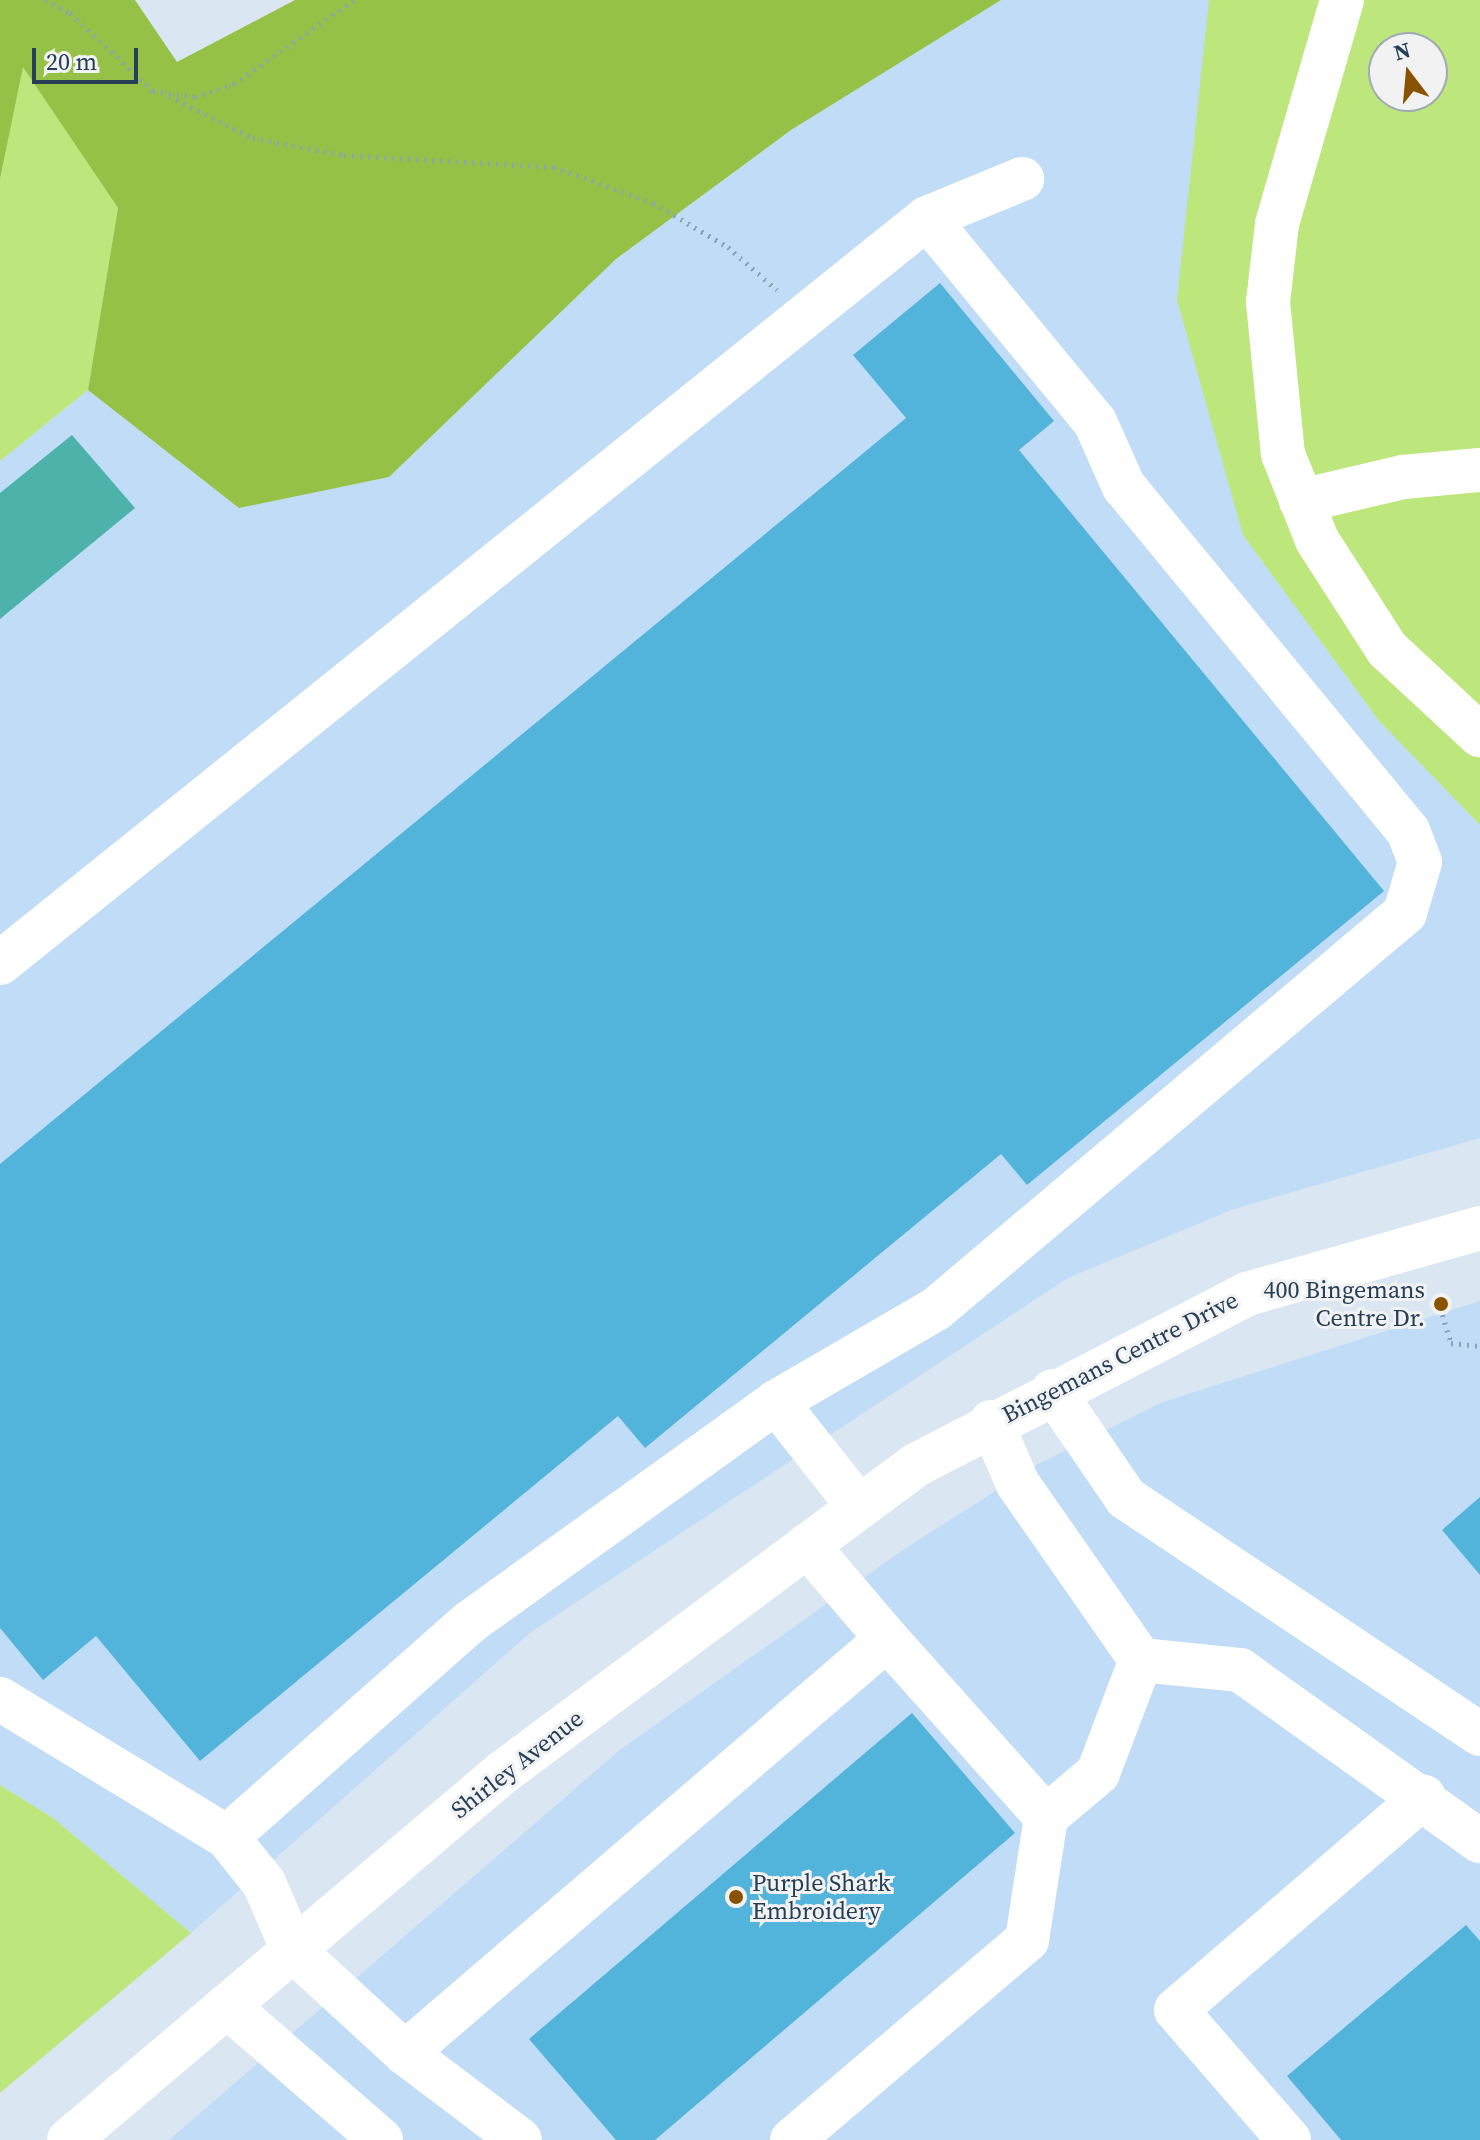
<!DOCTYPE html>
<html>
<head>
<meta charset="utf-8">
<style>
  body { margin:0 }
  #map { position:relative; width:1480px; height:2140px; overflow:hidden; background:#dae7f3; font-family:"Source Serif 4",serif }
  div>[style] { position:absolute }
  .built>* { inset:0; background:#c0dcf6 }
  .green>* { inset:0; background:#bde77d }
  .forest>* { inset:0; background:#94c146 }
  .water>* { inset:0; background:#4db2a9 }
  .building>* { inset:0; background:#52b4da }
  .path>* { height:5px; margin-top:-2.5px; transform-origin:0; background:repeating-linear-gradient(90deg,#8fa2b3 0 2px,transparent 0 8px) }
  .minor>* { height:44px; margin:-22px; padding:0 22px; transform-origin:22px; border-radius:22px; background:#fff }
  .major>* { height:44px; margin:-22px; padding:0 22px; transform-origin:22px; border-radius:22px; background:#fff }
  .dots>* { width:22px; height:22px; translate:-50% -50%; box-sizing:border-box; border:4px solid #f2f2f2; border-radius:50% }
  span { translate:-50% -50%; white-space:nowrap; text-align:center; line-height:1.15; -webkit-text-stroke:6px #f2f2f2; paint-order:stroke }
  .poi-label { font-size:24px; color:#253f57 }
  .right { translate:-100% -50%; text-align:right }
  .left { translate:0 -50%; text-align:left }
  .street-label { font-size:24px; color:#253f57 }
  .north { position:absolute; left:1368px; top:32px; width:80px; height:80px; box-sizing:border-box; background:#f2f2f2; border:2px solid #a0aab4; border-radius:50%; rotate:344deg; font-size:22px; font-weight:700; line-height:32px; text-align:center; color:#253f57 }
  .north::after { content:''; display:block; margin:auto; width:28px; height:36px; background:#885200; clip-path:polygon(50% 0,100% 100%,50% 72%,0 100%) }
  .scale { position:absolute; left:32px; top:48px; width:106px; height:36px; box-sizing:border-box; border:4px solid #253f57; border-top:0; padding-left:10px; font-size:24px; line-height:28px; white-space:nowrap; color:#253f57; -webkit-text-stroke:6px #f2f2f2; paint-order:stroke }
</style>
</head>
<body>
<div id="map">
  <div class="built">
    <i style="clip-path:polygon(1001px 0,1209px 0,1243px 535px,1379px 721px,1480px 825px,1480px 1138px,1234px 1209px,1068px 1278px,531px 1632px,191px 1933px,53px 1818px,0 1785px,0 461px,88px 390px,239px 508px,389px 477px,616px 259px,791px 130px)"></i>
    <i style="clip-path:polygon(1480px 1301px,1480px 2140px,169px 2140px,621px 1749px,903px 1550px,1036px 1465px,1160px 1403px)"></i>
  </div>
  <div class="green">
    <i style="clip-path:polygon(evenodd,1209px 0,1480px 0,1480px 825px,1379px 721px,1243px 535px,1177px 300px,1209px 0,1384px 48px,1432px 48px,1432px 96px,1384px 96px,1384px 48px)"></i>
    <i style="clip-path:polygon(23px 66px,118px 208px,88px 390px,0 461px,0 179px)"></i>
    <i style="clip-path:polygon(0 1785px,53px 1818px,191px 1933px,0 2093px)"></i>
  </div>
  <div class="forest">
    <i style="clip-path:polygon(0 0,135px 0,177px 62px,295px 0,1001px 0,791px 130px,616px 259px,389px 477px,239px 508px,88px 390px,118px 208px,23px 67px,0 179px)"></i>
  </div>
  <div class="water">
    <i style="clip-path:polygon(72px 435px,135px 508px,0 619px,0 493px)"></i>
  </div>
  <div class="building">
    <i style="clip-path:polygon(940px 283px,1054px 421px,1019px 450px,1384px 891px,1027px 1185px,1001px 1154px,645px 1448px,618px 1416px,200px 1761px,96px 1636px,43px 1680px,0 1628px,0 1164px,906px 418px,853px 355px)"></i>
    <i style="clip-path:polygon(1480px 1497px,1480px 1575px,1442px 1530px)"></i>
    <i style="clip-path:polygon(912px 1713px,1015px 1833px,655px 2140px,616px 2140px,529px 2039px)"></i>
    <i style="clip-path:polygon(1466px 1925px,1480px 1941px,1480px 2140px,1341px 2140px,1287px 2076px)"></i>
  </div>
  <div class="path">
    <i style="left:45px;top:0;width:28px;rotate:27deg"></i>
    <i style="left:70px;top:13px;width:114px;rotate:43.2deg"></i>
    <i style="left:153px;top:91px;width:42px;rotate:8.1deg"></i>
    <i style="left:195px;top:97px;width:41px;rotate:-18.4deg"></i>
    <i style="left:234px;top:84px;width:146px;rotate:-35deg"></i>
    <i style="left:169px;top:96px;width:94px;rotate:26.6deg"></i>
    <i style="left:253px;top:138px;width:93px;rotate:10.6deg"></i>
    <i style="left:344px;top:155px;width:210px;rotate:3.3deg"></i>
    <i style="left:554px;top:167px;width:105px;rotate:20deg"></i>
    <i style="left:653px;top:203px;width:87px;rotate:30.4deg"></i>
    <i style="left:728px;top:247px;width:65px;rotate:41.3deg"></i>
    <i style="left:1440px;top:1307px;width:38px;rotate:73deg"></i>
    <i style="left:1451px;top:1343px;width:29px;rotate:6deg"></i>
  </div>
  <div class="minor">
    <i style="left:1342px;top:0;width:233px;rotate:106.2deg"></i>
    <i style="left:1277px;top:224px;width:79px;rotate:96.6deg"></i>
    <i style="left:1268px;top:302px;width:153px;rotate:84.4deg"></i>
    <i style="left:1283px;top:454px;width:92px;rotate:68.4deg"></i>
    <i style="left:1317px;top:540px;width:130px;rotate:57.3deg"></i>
    <i style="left:1387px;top:649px;width:127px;rotate:42.8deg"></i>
    <i style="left:1301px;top:501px;width:105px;rotate:-13.2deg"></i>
    <i style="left:1403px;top:477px;width:77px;rotate:-5.2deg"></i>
    <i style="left:0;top:963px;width:1189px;rotate:-38.79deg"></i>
    <i style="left:927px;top:218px;width:103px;rotate:-22.3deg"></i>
    <i style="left:1053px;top:1391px;width:130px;rotate:55.7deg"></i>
    <i style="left:1126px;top:1498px;width:425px;rotate:33.7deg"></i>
    <i style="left:776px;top:1402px;width:134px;rotate:51.7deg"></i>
    <i style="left:991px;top:1422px;width:68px;rotate:66.5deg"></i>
    <i style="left:1018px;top:1484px;width:215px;rotate:55.1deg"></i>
    <i style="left:1141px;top:1660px;width:100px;rotate:5.8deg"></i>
    <i style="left:1240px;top:1670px;width:295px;rotate:35.5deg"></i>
    <i style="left:887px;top:1639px;width:239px;rotate:48.2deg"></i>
    <i style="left:1046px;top:1817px;width:68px;rotate:-40.2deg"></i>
    <i style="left:1098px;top:1773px;width:121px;rotate:-69.2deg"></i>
    <i style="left:0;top:1699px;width:266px;rotate:31.3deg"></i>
    <i style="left:227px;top:1837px;width:59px;rotate:51.2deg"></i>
    <i style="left:264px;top:1883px;width:73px;rotate:66.6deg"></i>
    <i style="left:293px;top:1950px;width:152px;rotate:42.6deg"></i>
    <i style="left:405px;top:2053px;width:635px;rotate:-40.66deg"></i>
    <i style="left:887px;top:1639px;width:123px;rotate:-130.4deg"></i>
    <i style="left:227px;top:1837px;width:324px;rotate:-41.5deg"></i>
    <i style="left:470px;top:1622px;width:377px;rotate:-35.7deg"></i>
    <i style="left:776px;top:1402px;width:185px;rotate:-30.2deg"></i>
    <i style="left:936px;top:1309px;width:614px;rotate:-40.18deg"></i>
    <i style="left:1405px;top:913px;width:53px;rotate:-73.6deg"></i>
    <i style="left:1420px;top:862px;width:33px;rotate:-111deg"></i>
    <i style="left:1408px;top:831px;width:446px;rotate:-129.5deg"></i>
    <i style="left:1124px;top:487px;width:71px;rotate:-114deg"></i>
    <i style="left:1095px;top:422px;width:264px;rotate:-129.5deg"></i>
    <i style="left:227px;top:2006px;width:204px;rotate:41deg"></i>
    <i style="left:405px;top:2053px;width:144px;rotate:37.1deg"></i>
    <i style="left:792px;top:2140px;width:309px;rotate:-40.4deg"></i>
    <i style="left:1027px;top:1940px;width:124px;rotate:-81.2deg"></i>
    <i style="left:1289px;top:2140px;width:172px;rotate:-131deg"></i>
    <i style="left:1176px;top:2010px;width:327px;rotate:-40.7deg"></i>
  </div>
  <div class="major">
    <i style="left:69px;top:2140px;width:568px;rotate:-40.28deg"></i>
    <i style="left:502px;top:1773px;width:516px;rotate:-36.65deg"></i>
    <i style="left:916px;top:1465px;width:373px;rotate:-27.3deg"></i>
    <i style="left:1247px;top:1294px;width:242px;rotate:-15.8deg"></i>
  </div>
  <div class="dots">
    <i style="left:1441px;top:1304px;background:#885200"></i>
    <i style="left:736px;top:1897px;background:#885200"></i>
  </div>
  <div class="poi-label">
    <span class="right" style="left:1425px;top:1304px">400 Bingemans<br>Centre Dr.</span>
    <span class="left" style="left:752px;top:1897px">Purple Shark<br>Embroidery</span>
  </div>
  <div class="street-label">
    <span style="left:1120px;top:1357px;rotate:-27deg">Bingemans Centre Drive</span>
    <span style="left:517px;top:1764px;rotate:-38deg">Shirley Avenue</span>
  </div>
  <div class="north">N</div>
  <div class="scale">20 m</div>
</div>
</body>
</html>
